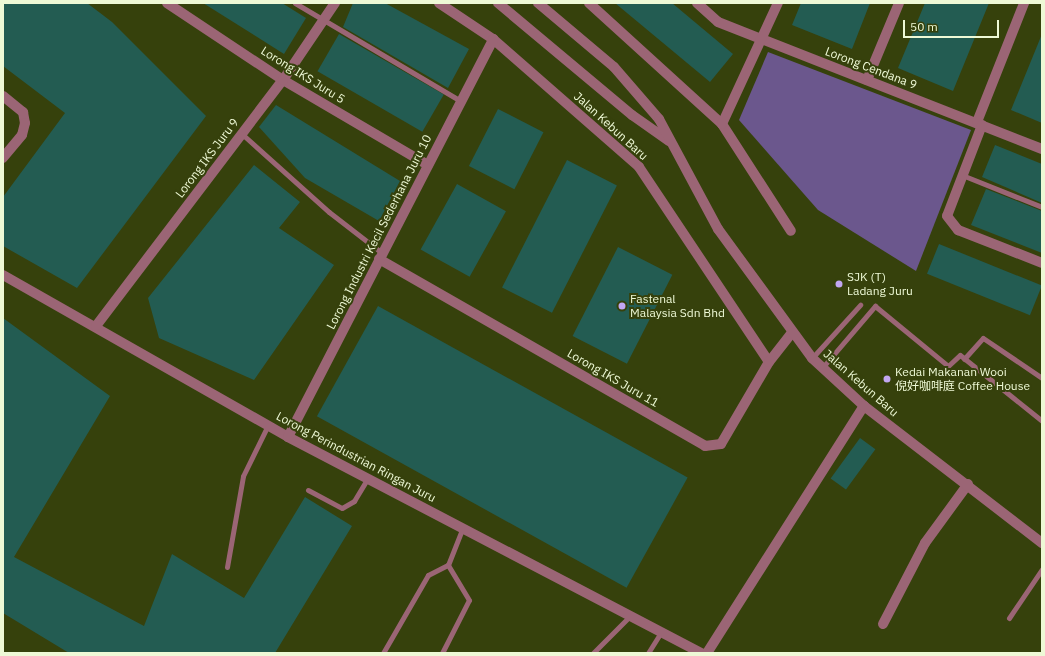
<!DOCTYPE html>
<html>
<head>
<meta charset="utf-8">
<style>
  body { margin:0 }
  #map { position:relative; width:1045px; height:656px; overflow:hidden; background:#36410c; font-family:"IBM Plex Sans","Noto Sans SC",sans-serif }
  div>[style] { position:absolute }
  .green>* { inset:0; background:#6b578d }
  .building>* { inset:0; background:#235c52; transform-origin:0 0 }
  .service>* { height:5px; margin:-2.5px; padding:0 2.5px; transform-origin:2.5px; border-radius:2.5px; background:#9b6575 }
  .minor>* { height:10px; margin:-5px; padding:0 5px; transform-origin:5px; border-radius:5px; background:#9b6575 }
  .tertiary>* { height:10px; margin:-5px; padding:0 5px; transform-origin:5px; border-radius:5px; background:#9b6575 }
  .dots>* { width:11px; height:11px; translate:-50% -50%; box-sizing:border-box; border:2px solid #36410c; border-radius:50% }
  span { translate:-50% -50%; white-space:nowrap; text-align:center; line-height:1.15; -webkit-text-stroke:4px #36410c; paint-order:stroke }
  .street-label { font-size:12px; color:#eef9d6 }
  .poi-label { font-size:12px; color:#eef9d6 }
  .left { translate:0 -50%; text-align:left }
  .frame { position:absolute; inset:0; border:4px solid #eef9d6; pointer-events:none }
  .scale { position:absolute; left:903px; top:20px; width:96px; height:18px; box-sizing:border-box; border:2px solid #eef9d6; border-top:0; padding-left:5px; font-size:12px; line-height:14px; white-space:nowrap; color:#eef9d6; -webkit-text-stroke:3px #36410c; paint-order:stroke }
</style>
</head>
<body>
<div id="map">
  <div class="green">
    <i style="clip-path:polygon(768px 52px,971px 130px,916px 271px,818px 210px,739px 120px)"></i>
  </div>
  <div class="building">
    <i style="clip-path:polygon(3px 3px,87px 3px,112px 22px,206px 116px,77px 288px,3px 246px,3px 197px,65px 113px,3px 66px)"></i>
    <i style="clip-path:polygon(203px 3px,282px 3px,306px 18px,284px 54px)"></i>
    <i style="clip-path:polygon(353px 3px,385px 3px,469px 49px,448px 88px,343px 27px)"></i>
    <i style="clip-path:polygon(615px 3px,672px 3px,733px 54px,710px 82px)"></i>
    <i style="clip-path:polygon(801px 3px,870px 3px,852px 49px,792px 25px)"></i>
    <i style="clip-path:polygon(925px 3px,989px 3px,953px 91px,898px 68px)"></i>
    <i style="left:339px;top:34px;width:121px;height:43px;rotate:30deg"></i>
    <i style="clip-path:polygon(1042px 34px,1042px 123px,1011px 110px)"></i>
    <i style="clip-path:polygon(276px 105px,400px 181px,379px 221px,305px 178px,259px 127px)"></i>
    <i style="left:498px;top:109px;width:51px;height:64px;rotate:27deg"></i>
    <i style="clip-path:polygon(995px 145px,1042px 164px,1042px 203px,982px 177px)"></i>
    <i style="left:567px;top:160px;width:56px;height:143px;rotate:27deg"></i>
    <i style="clip-path:polygon(254px 165px,300px 202px,279px 228px,334px 265px,254px 380px,159px 338px,148px 298px)"></i>
    <i style="left:457px;top:184px;width:56px;height:75px;rotate:29deg"></i>
    <i style="clip-path:polygon(986px 189px,1042px 211px,1042px 253px,971px 225px)"></i>
    <i style="left:939px;top:244px;width:111px;height:32px;rotate:22deg"></i>
    <i style="left:618px;top:247px;width:61px;height:100px;rotate:27deg"></i>
    <i style="left:378px;top:306px;width:354px;height:126px;rotate:29deg"></i>
    <i style="clip-path:polygon(3px 318px,110px 396px,14px 557px,144px 626px,172px 554px,244px 598px,305px 497px,352px 526px,275px 653px,69px 653px,3px 613px)"></i>
    <i style="left:860px;top:438px;width:19px;height:50px;rotate:36deg"></i>
  </div>
  <div class="service">
    <i style="left:295px;top:3px;width:193px;rotate:30.6deg"></i>
    <i style="left:242px;top:134px;width:117px;rotate:41.9deg"></i>
    <i style="left:329px;top:212px;width:67px;rotate:37.7deg"></i>
    <i style="left:962px;top:175px;width:86px;rotate:21.8deg"></i>
    <i style="left:812px;top:358px;width:72px;rotate:-47.8deg"></i>
    <i style="left:964px;top:359px;width:28px;rotate:-48deg"></i>
    <i style="left:983px;top:338px;width:71px;rotate:34.1deg"></i>
    <i style="left:822px;top:368px;width:82px;rotate:-49.5deg"></i>
    <i style="left:875px;top:306px;width:94px;rotate:39.4deg"></i>
    <i style="left:948px;top:366px;width:16px;rotate:-43deg"></i>
    <i style="left:960px;top:355px;width:105px;rotate:38.8deg"></i>
    <i style="left:308px;top:490px;width:38px;rotate:28deg"></i>
    <i style="left:342px;top:508px;width:14px;rotate:-30deg"></i>
    <i style="left:354px;top:501px;width:27px;rotate:-59deg"></i>
    <i style="left:448px;top:565px;width:41px;rotate:-68.5deg"></i>
    <i style="left:227px;top:567px;width:92px;rotate:-80deg"></i>
    <i style="left:243px;top:476px;width:57px;rotate:-63.9deg"></i>
    <i style="left:1009px;top:618px;width:59px;rotate:-56deg"></i>
    <i style="left:383px;top:653px;width:90px;rotate:-60deg"></i>
    <i style="left:428px;top:575px;width:22px;rotate:-27deg"></i>
    <i style="left:442px;top:653px;width:59px;rotate:-63deg"></i>
    <i style="left:469px;top:600px;width:41px;rotate:-121deg"></i>
    <i style="left:593px;top:653px;width:54px;rotate:-45deg"></i>
    <i style="left:648px;top:653px;width:26px;rotate:-58deg"></i>
  </div>
  <div class="minor">
    <i style="left:167px;top:3px;width:139px;rotate:33.6deg"></i>
    <i style="left:283px;top:80px;width:168px;rotate:30.4deg"></i>
    <i style="left:439px;top:3px;width:65px;rotate:33.7deg"></i>
    <i style="left:493px;top:39px;width:194px;rotate:41.2deg"></i>
    <i style="left:639px;top:167px;width:234px;rotate:56.3deg"></i>
    <i style="left:589px;top:3px;width:180px;rotate:42.3deg"></i>
    <i style="left:722px;top:124px;width:127px;rotate:57.2deg"></i>
    <i style="left:697px;top:3px;width:28px;rotate:42deg"></i>
    <i style="left:718px;top:22px;width:348px;rotate:21.4deg"></i>
    <i style="left:867px;top:80px;width:83px;rotate:-67.4deg"></i>
    <i style="left:3px;top:96px;width:26px;rotate:39deg"></i>
    <i style="left:23px;top:112px;width:11px;rotate:80deg"></i>
    <i style="left:25px;top:123px;width:12px;rotate:104deg"></i>
    <i style="left:22px;top:135px;width:30px;rotate:130deg"></i>
    <i style="left:977px;top:122px;width:128px;rotate:-68.4deg"></i>
    <i style="left:722px;top:124px;width:133px;rotate:-65.2deg"></i>
    <i style="left:982px;top:125px;width:97px;rotate:111deg"></i>
    <i style="left:947px;top:216px;width:18px;rotate:52deg"></i>
    <i style="left:958px;top:230px;width:90px;rotate:21.4deg"></i>
    <i style="left:379px;top:259px;width:376px;rotate:29.8deg"></i>
    <i style="left:705px;top:446px;width:16px;rotate:-7deg"></i>
    <i style="left:721px;top:444px;width:95px;rotate:-59.7deg"></i>
    <i style="left:769px;top:362px;width:37px;rotate:-52deg"></i>
    <i style="left:3px;top:275px;width:328px;rotate:29.6deg"></i>
    <i style="left:288px;top:437px;width:467px;rotate:27.6deg"></i>
    <i style="left:96px;top:326px;width:309px;rotate:-52.8deg"></i>
    <i style="left:283px;top:80px;width:93px;rotate:-56deg"></i>
    <i style="left:288px;top:437px;width:448px;rotate:-62.7deg"></i>
    <i style="left:883px;top:624px;width:91px;rotate:-62.6deg"></i>
    <i style="left:925px;top:543px;width:73px;rotate:-53.9deg"></i>
    <i style="left:707px;top:653px;width:293px;rotate:-57.6deg"></i>
  </div>
  <div class="tertiary">
    <i style="left:498px;top:3px;width:175px;rotate:39.9deg"></i>
    <i style="left:632px;top:115px;width:45px;rotate:35.1deg"></i>
    <i style="left:538px;top:3px;width:99px;rotate:40.1deg"></i>
    <i style="left:614px;top:67px;width:69px;rotate:49.1deg"></i>
    <i style="left:659px;top:119px;width:125px;rotate:61.8deg"></i>
    <i style="left:718px;top:229px;width:160px;rotate:53.9deg"></i>
    <i style="left:812px;top:358px;width:71px;rotate:42.7deg"></i>
    <i style="left:864px;top:406px;width:225px;rotate:37.6deg"></i>
  </div>
  <div class="dots">
    <i style="left:839px;top:284px;background:#c2a7f2"></i>
    <i style="left:622px;top:306px;background:#c2a7f2"></i>
    <i style="left:887px;top:379px;background:#c2a7f2"></i>
  </div>
  <div class="street-label">
    <span style="left:871px;top:68px;rotate:21deg">Lorong Cendana 9</span>
    <span style="left:303px;top:75px;rotate:32deg">Lorong IKS Juru 5</span>
    <span style="left:611px;top:126px;rotate:42deg">Jalan Kebun Baru</span>
    <span style="left:207px;top:158px;rotate:-53deg">Lorong IKS Juru 9</span>
    <span style="left:379px;top:232px;rotate:-63deg">Lorong Industri Kecil Sederhana Juru 10</span>
    <span style="left:613px;top:378px;rotate:30deg">Lorong IKS Juru 11</span>
    <span style="left:861px;top:383px;rotate:41deg">Jalan Kebun Baru</span>
    <span style="left:356px;top:457px;rotate:28deg">Lorong Perindustrian Ringan Juru</span>
  </div>
  <div class="poi-label">
    <span class="left" style="left:847px;top:284px">SJK (T)<br>Ladang Juru</span>
    <span class="left" style="left:630px;top:306px">Fastenal<br>Malaysia Sdn Bhd</span>
    <span class="left" style="left:895px;top:379px">Kedai Makanan Wooi<br>倪好咖啡庭 Coffee House</span>
  </div>
  <div class="frame"></div>
  <div class="scale">50 m</div>
</div>
</body>
</html>
